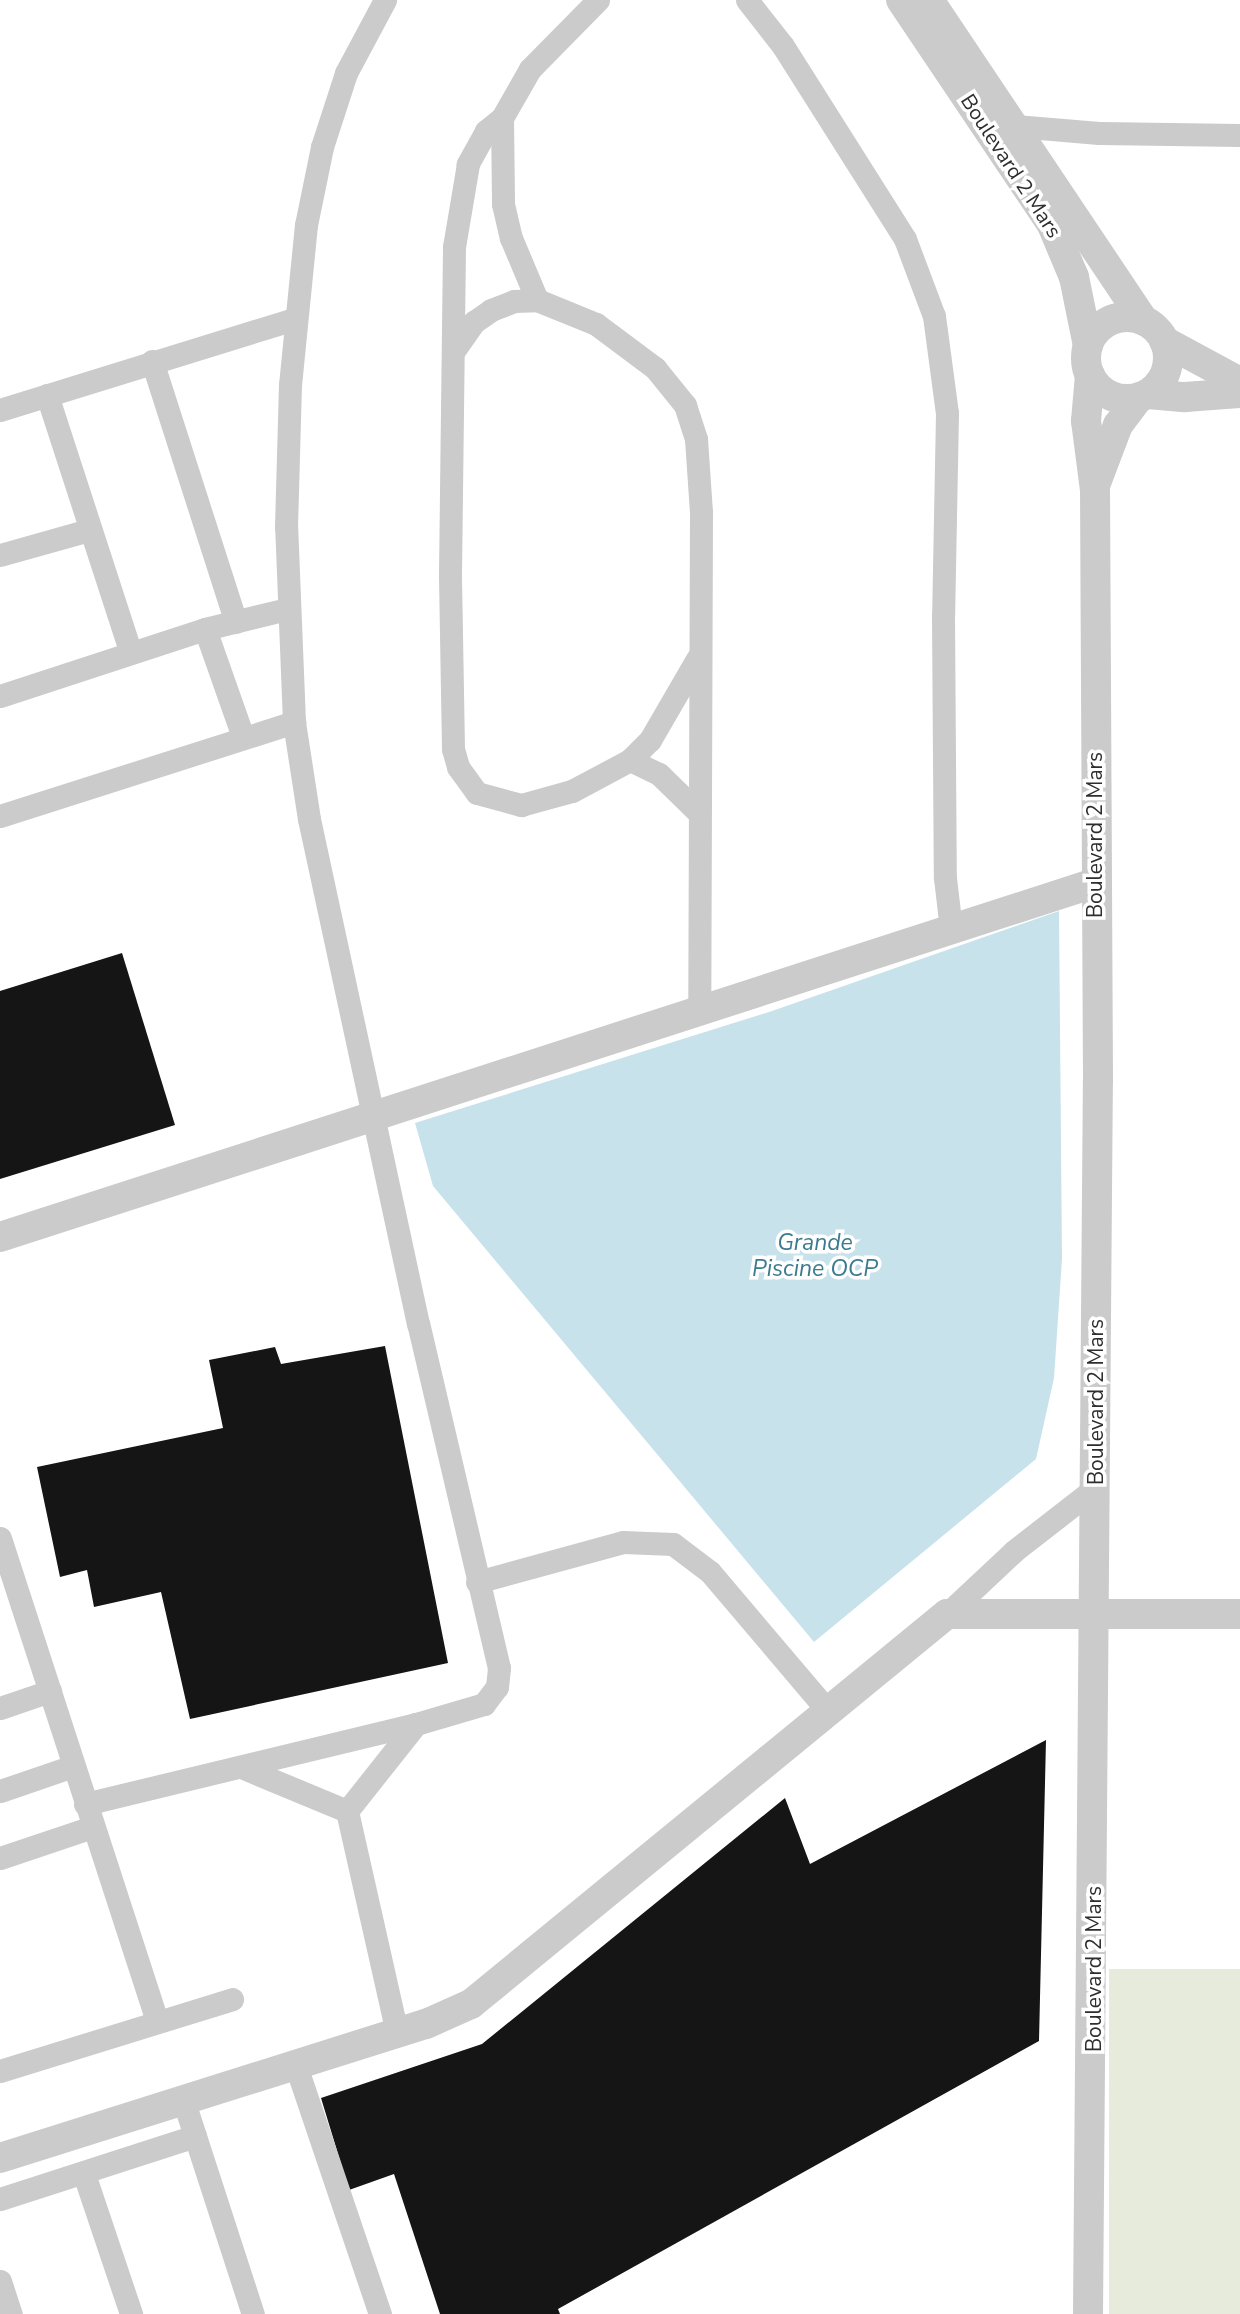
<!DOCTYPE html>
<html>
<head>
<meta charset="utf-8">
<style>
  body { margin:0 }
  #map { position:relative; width:1240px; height:2314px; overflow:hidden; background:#fff; font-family:"Nunito Sans",sans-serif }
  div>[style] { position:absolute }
  .green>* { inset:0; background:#e6ebdb; transform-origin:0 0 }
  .water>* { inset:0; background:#c7e2eb }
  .building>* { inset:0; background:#151515 }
  .minor>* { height:23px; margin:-11.5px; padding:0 11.5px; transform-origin:11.5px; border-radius:11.5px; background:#cbcbcb }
  .tertiary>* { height:30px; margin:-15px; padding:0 15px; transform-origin:15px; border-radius:15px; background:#cbcbcb }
  .tertiary>.ring { margin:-15px; padding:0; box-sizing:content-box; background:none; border:30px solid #cbcbcb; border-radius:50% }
  span { translate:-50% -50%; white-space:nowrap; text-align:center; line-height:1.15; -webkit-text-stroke:7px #fff; paint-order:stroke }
  .street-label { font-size:21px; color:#2e2e2e }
  .water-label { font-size:23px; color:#3c7b8f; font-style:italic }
</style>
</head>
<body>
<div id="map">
  <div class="green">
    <i style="left:1109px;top:1969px;width:131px;height:345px"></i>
  </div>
  <div class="water">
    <i style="clip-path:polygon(1059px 911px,1062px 1259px,1054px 1378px,1036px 1459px,814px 1642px,433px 1186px,415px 1123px,772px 1011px)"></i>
  </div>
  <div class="building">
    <i style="clip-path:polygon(122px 953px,175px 1125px,0 1179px,0 991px)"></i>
    <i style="clip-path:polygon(385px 1346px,448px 1663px,190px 1719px,161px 1592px,94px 1607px,87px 1570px,60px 1577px,37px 1467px,223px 1428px,209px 1360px,275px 1347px,281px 1364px)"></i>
    <i style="clip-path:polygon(1046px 1740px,1039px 2041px,558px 2309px,560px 2314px,440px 2314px,394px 2174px,349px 2190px,321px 2098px,482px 2044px,785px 1798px,810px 1864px)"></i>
  </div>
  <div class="minor">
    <i style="left:598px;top:0;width:97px;rotate:134.6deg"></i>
    <i style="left:530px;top:69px;width:56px;rotate:119.7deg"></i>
    <i style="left:502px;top:118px;width:86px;rotate:89.3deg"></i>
    <i style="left:503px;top:204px;width:35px;rotate:77deg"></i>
    <i style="left:511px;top:238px;width:67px;rotate:67.2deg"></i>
    <i style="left:537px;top:300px;width:64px;rotate:22.1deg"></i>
    <i style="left:596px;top:324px;width:74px;rotate:36.7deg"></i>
    <i style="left:655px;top:368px;width:48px;rotate:51deg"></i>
    <i style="left:685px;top:405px;width:36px;rotate:72deg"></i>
    <i style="left:696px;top:439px;width:73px;rotate:86.1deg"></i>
    <i style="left:701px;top:512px;width:498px;rotate:90.2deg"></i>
    <i style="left:747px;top:0;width:58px;rotate:52deg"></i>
    <i style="left:783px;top:46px;width:228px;rotate:57.7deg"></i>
    <i style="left:905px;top:239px;width:82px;rotate:69.4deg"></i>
    <i style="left:934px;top:316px;width:98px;rotate:82.4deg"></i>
    <i style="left:947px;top:413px;width:203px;rotate:91.1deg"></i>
    <i style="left:943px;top:616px;width:262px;rotate:89.6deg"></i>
    <i style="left:945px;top:878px;width:51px;rotate:83.3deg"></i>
    <i style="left:502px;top:118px;width:21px;rotate:141deg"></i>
    <i style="left:486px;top:131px;width:38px;rotate:119deg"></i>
    <i style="left:468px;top:164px;width:84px;rotate:99.6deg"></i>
    <i style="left:454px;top:247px;width:330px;rotate:90.7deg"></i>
    <i style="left:450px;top:577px;width:172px;rotate:89deg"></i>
    <i style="left:453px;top:749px;width:19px;rotate:74deg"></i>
    <i style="left:458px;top:767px;width:32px;rotate:54deg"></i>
    <i style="left:477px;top:793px;width:46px;rotate:15.3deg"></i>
    <i style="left:521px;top:805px;width:53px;rotate:-15.4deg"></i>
    <i style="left:572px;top:791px;width:66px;rotate:-28.1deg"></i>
    <i style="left:630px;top:760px;width:32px;rotate:26deg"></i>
    <i style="left:659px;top:774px;width:54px;rotate:44.3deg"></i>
    <i style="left:1015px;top:126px;width:84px;rotate:4.8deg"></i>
    <i style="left:1099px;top:133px;width:141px;rotate:0.8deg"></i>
    <i style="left:453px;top:352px;width:37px;rotate:-55deg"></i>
    <i style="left:474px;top:322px;width:21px;rotate:-35deg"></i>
    <i style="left:491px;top:310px;width:25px;rotate:-21deg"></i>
    <i style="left:514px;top:301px;width:23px;rotate:-2deg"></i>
    <i style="left:152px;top:361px;width:274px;rotate:72.2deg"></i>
    <i style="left:47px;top:395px;width:271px;rotate:72deg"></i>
    <i style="left:0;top:410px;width:308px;rotate:-17.2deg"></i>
    <i style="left:0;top:555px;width:92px;rotate:-15.7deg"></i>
    <i style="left:205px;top:629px;width:114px;rotate:70.6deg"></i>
    <i style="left:0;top:696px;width:216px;rotate:-18.1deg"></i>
    <i style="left:205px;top:629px;width:84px;rotate:-13.7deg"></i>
    <i style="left:630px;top:760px;width:28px;rotate:-45deg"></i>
    <i style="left:650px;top:740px;width:94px;rotate:-59.9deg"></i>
    <i style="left:0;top:816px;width:309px;rotate:-17.7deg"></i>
    <i style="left:0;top:1538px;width:508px;rotate:71.99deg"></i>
    <i style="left:477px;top:1582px;width:151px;rotate:-15.3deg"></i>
    <i style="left:623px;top:1542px;width:50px;rotate:2.3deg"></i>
    <i style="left:673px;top:1544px;width:46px;rotate:37.1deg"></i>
    <i style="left:710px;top:1572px;width:182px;rotate:49.7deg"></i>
    <i style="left:947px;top:1614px;width:92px;rotate:-43.2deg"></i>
    <i style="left:1014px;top:1551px;width:103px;rotate:-37.9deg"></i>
    <i style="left:0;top:1708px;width:53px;rotate:-18.8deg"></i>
    <i style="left:241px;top:1767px;width:115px;rotate:22.5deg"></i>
    <i style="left:347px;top:1811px;width:227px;rotate:77.3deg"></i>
    <i style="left:0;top:1791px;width:77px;rotate:-18.9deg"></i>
    <i style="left:85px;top:1804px;width:341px;rotate:-13.6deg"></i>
    <i style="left:416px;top:1724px;width:71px;rotate:-16.4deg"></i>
    <i style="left:484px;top:1704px;width:21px;rotate:-53deg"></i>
    <i style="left:497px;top:1687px;width:19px;rotate:-84deg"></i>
    <i style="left:499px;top:1668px;width:353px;rotate:-103.2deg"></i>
    <i style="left:418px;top:1324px;width:517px;rotate:-102.18deg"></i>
    <i style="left:309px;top:819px;width:98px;rotate:-98.8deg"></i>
    <i style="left:294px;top:722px;width:195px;rotate:-92.3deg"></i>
    <i style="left:286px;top:527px;width:142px;rotate:-88.4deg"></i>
    <i style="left:290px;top:385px;width:161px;rotate:-84.3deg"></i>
    <i style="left:306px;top:225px;width:80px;rotate:-78.4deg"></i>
    <i style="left:322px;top:147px;width:78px;rotate:-72deg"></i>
    <i style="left:346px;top:73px;width:83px;rotate:-61.9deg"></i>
    <i style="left:347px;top:1811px;width:111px;rotate:-51.6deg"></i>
    <i style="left:0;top:1858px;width:97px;rotate:-18.6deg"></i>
    <i style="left:295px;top:2063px;width:265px;rotate:71.3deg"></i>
    <i style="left:0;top:2071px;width:243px;rotate:-17.2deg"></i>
    <i style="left:183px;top:2099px;width:226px;rotate:72deg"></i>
    <i style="left:84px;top:2174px;width:148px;rotate:71.4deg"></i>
    <i style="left:0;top:2199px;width:205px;rotate:-17.9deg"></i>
    <i style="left:0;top:2281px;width:35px;rotate:72deg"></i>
  </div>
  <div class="tertiary">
    <i style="left:901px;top:0;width:271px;rotate:56.1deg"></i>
    <i style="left:1052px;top:225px;width:56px;rotate:67.1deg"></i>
    <i style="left:1074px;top:277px;width:70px;rotate:78.5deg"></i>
    <i style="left:929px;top:0;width:386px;rotate:56.2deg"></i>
    <i class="ring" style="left:1086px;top:317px;width:52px;height:52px"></i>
    <i style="left:1164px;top:341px;width:86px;rotate:28.3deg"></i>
    <i style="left:1148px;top:394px;width:37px;rotate:5deg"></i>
    <i style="left:1185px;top:397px;width:55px;rotate:-4.2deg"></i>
    <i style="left:1096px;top:483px;width:62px;rotate:-69.2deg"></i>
    <i style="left:1118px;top:425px;width:35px;rotate:-53deg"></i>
    <i style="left:0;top:1237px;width:1151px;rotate:-17.92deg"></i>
    <i style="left:0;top:2158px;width:447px;rotate:-17.5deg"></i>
    <i style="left:426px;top:2024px;width:49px;rotate:-24deg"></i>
    <i style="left:471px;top:2004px;width:615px;rotate:-39.33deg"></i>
    <i style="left:947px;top:1614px;width:293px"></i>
    <i style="left:1088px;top:2314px;width:1233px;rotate:-89.54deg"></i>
    <i style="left:1098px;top:1081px;width:591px;rotate:-90.29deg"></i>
    <i style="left:1095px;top:490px;width:70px;rotate:-97.4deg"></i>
    <i style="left:1086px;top:421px;width:46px;rotate:-85deg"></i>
  </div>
  <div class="street-label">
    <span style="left:1011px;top:166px;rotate:57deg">Boulevard 2 Mars</span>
    <span style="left:1095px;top:835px;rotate:-90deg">Boulevard 2 Mars</span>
    <span style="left:1096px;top:1402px;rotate:-90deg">Boulevard 2 Mars</span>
    <span style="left:1094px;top:1969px;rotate:-90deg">Boulevard 2 Mars</span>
  </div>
  <div class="water-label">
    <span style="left:815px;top:1256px">Grande<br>Piscine OCP</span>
  </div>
</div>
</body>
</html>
